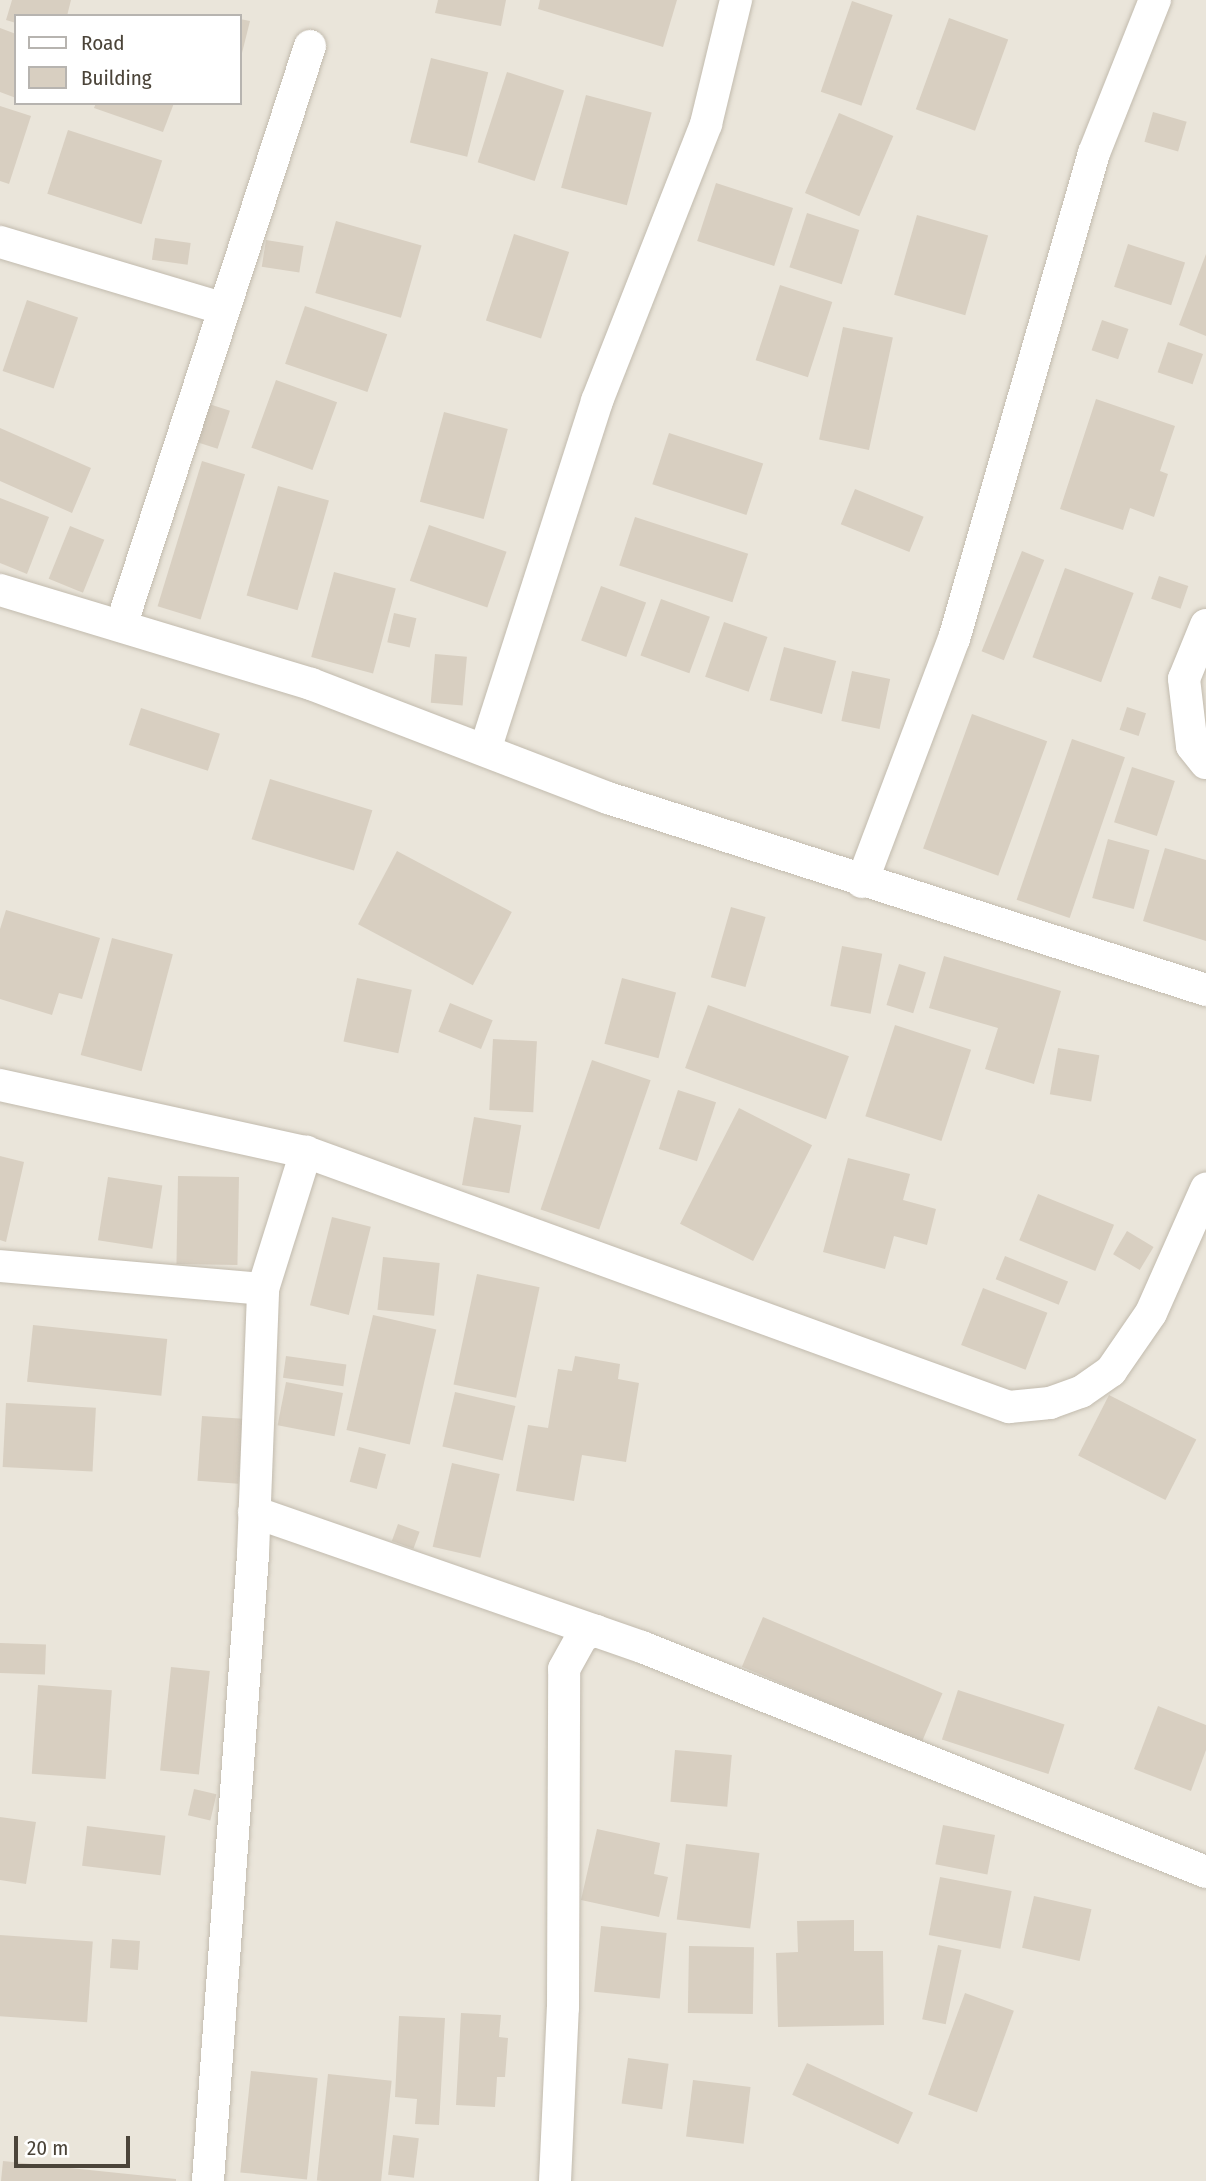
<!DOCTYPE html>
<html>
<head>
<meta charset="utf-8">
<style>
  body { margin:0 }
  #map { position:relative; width:1206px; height:2181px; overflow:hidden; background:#f6f3ec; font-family:"Fira Sans Condensed",sans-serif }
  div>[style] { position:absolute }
  .residential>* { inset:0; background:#eae5da }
  .building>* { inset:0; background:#d8cfc1; transform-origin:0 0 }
  .roads { filter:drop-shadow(0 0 2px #c2bbae) drop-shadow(0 0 2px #c2bbae) }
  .street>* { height:32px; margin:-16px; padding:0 16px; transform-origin:16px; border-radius:16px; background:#fff }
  span { translate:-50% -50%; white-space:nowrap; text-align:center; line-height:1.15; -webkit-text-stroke:6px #fff; paint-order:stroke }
  .legend { position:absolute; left:14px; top:14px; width:228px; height:91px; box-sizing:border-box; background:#fff; border:2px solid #b7b4b0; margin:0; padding:9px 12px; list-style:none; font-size:21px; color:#4b4439 }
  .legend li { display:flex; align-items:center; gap:14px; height:35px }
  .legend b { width:35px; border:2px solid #b7b4b0 }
  .scale { position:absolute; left:14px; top:2136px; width:116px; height:32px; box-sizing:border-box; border:4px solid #4b4439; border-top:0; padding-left:9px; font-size:21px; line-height:24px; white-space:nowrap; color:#4b4439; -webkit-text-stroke:5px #fff; paint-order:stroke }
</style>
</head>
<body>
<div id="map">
  <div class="residential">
    <i style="clip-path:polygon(evenodd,0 0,1206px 0,1206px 2181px,0 2181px,0 0,16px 16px,240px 16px,240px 103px,16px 103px,16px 16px)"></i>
  </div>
  <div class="building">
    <i style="clip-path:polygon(12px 0,71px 0,67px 16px,16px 16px,16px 23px,6px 20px)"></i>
    <i style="clip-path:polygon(438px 0,506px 0,501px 26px,435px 13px)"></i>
    <i style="clip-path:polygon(540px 0,677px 0,663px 47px,538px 9px)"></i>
    <i style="left:852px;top:1px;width:43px;height:96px;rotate:19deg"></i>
    <i style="left:949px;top:18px;width:63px;height:97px;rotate:20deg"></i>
    <i style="clip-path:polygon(240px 19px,250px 21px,241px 57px,240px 57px)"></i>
    <i style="clip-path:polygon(0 28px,16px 34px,16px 98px,0 92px)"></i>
    <i style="left:431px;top:58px;width:59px;height:87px;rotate:14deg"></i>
    <i style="left:507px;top:72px;width:60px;height:95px;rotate:18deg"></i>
    <i style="left:586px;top:95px;width:68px;height:96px;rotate:15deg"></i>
    <i style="clip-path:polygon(96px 103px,174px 103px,163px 132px,94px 108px)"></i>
    <i style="clip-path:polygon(0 106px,31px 116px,9px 184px,0 181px)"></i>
    <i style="left:1153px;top:112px;width:35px;height:31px;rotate:16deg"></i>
    <i style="left:839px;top:113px;width:59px;height:87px;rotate:23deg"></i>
    <i style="left:68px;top:130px;width:99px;height:67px;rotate:18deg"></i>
    <i style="left:716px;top:183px;width:81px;height:61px;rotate:18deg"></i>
    <i style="left:807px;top:213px;width:55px;height:57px;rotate:18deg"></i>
    <i style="left:917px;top:215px;width:74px;height:83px;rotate:16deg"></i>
    <i style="left:336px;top:221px;width:89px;height:75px;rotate:16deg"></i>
    <i style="left:514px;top:234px;width:58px;height:91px;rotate:18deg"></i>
    <i style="left:155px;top:238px;width:36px;height:22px;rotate:8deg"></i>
    <i style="left:266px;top:240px;width:38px;height:27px;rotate:9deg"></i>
    <i style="left:1128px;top:244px;width:60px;height:45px;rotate:18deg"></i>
    <i style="clip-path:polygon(1206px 254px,1206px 336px,1179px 325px)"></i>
    <i style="left:780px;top:285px;width:55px;height:79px;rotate:18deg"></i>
    <i style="left:27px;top:300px;width:54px;height:75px;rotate:19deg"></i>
    <i style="left:305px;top:306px;width:87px;height:61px;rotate:19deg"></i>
    <i style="left:1102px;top:320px;width:28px;height:32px;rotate:19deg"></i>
    <i style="left:843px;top:327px;width:51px;height:115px;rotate:12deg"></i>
    <i style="left:1168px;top:342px;width:37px;height:32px;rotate:19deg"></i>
    <i style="left:276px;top:380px;width:65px;height:72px;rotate:20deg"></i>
    <i style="clip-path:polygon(1096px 399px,1175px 426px,1160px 471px,1168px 474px,1154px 517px,1130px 508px,1123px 530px,1060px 509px)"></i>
    <i style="left:209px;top:404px;width:22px;height:40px;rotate:18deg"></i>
    <i style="left:444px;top:412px;width:66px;height:93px;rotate:15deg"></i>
    <i style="clip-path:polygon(0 428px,91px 468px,72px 513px,0 481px)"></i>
    <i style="left:669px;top:433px;width:99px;height:54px;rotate:18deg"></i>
    <i style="left:202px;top:461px;width:45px;height:152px;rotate:17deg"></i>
    <i style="left:278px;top:486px;width:53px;height:114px;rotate:16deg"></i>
    <i style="left:855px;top:489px;width:74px;height:38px;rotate:22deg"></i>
    <i style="clip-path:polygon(0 498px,49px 517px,27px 574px,0 563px)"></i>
    <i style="left:635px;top:517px;width:119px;height:51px;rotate:18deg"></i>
    <i style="left:429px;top:525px;width:82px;height:59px;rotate:19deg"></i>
    <i style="left:70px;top:526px;width:37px;height:57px;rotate:22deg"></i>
    <i style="left:1022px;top:551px;width:24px;height:108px;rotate:22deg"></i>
    <i style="left:1065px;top:568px;width:73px;height:95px;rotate:20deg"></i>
    <i style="left:334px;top:572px;width:64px;height:88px;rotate:15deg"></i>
    <i style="left:1159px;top:576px;width:31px;height:24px;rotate:19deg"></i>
    <i style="left:601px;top:586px;width:48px;height:58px;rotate:20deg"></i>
    <i style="left:661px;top:599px;width:52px;height:60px;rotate:20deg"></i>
    <i style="left:394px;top:613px;width:23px;height:30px;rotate:13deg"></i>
    <i style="left:724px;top:622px;width:46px;height:58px;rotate:19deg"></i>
    <i style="left:784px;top:647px;width:54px;height:55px;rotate:15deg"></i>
    <i style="left:435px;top:654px;width:32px;height:49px;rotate:5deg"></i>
    <i style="left:852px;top:671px;width:39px;height:51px;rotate:12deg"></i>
    <i style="left:1127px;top:707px;width:20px;height:24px;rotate:18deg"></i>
    <i style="left:141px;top:708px;width:83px;height:39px;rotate:18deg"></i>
    <i style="left:972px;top:714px;width:80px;height:143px;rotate:20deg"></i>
    <i style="left:1072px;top:739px;width:56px;height:170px;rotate:19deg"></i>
    <i style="left:1132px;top:767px;width:45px;height:58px;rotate:18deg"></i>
    <i style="left:270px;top:779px;width:107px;height:63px;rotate:17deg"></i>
    <i style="left:1108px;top:839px;width:43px;height:61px;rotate:15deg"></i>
    <i style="clip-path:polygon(1165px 848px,1206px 860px,1206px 941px,1143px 921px)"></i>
    <i style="left:397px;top:851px;width:130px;height:83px;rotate:28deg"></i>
    <i style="left:731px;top:907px;width:36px;height:73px;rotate:16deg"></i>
    <i style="clip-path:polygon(6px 910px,100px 938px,82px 999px,59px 993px,52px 1015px,0 999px,0 929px)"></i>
    <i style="left:112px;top:938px;width:63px;height:121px;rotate:15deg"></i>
    <i style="left:842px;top:946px;width:41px;height:61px;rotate:11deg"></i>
    <i style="clip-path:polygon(944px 956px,1061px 991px,1034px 1084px,985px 1069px,998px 1028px,929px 1008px)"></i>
    <i style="left:899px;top:964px;width:28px;height:43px;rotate:17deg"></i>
    <i style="left:357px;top:978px;width:56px;height:65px;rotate:12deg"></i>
    <i style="left:622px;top:978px;width:56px;height:68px;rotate:15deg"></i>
    <i style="left:450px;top:1003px;width:46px;height:31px;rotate:22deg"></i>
    <i style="left:708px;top:1005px;width:150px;height:67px;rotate:20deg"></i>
    <i style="left:895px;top:1025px;width:80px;height:96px;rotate:18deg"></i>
    <i style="left:493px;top:1039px;width:44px;height:71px;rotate:3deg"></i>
    <i style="left:1058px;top:1048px;width:42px;height:47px;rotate:10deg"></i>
    <i style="left:592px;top:1060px;width:62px;height:158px;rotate:19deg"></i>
    <i style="left:678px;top:1090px;width:40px;height:62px;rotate:18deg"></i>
    <i style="left:739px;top:1108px;width:82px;height:130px;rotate:27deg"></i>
    <i style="left:474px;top:1117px;width:48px;height:69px;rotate:10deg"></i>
    <i style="clip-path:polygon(0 1156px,24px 1162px,6px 1242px,0 1240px)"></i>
    <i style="clip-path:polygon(848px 1158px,910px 1174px,903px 1200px,936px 1209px,927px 1245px,894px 1236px,885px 1269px,823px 1252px)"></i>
    <i style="left:178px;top:1176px;width:61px;height:88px;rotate:1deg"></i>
    <i style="left:108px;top:1177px;width:55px;height:64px;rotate:9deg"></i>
    <i style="left:1038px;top:1194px;width:82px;height:50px;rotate:22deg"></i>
    <i style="left:332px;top:1217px;width:40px;height:91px;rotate:14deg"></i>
    <i style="left:1127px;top:1231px;width:31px;height:27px;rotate:31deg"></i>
    <i style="left:1005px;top:1256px;width:68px;height:25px;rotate:22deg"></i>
    <i style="left:383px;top:1257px;width:57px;height:53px;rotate:6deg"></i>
    <i style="left:477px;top:1274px;width:64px;height:113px;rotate:12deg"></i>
    <i style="left:983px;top:1288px;width:69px;height:61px;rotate:21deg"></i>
    <i style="left:373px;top:1315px;width:65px;height:118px;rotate:13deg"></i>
    <i style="left:33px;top:1325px;width:135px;height:57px;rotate:6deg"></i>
    <i style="left:286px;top:1356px;width:61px;height:22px;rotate:8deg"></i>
    <i style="clip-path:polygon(575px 1356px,620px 1364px,618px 1379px,639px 1383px,626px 1462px,582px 1455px,574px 1501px,516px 1491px,528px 1425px,548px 1428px,558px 1369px,572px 1371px)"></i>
    <i style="left:286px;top:1382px;width:58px;height:44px;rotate:11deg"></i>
    <i style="left:455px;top:1392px;width:62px;height:56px;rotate:13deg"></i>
    <i style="left:1109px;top:1395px;width:98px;height:68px;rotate:27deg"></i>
    <i style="left:6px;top:1403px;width:90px;height:64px;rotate:3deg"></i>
    <i style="left:202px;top:1416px;width:41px;height:65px;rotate:4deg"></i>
    <i style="left:359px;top:1447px;width:28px;height:36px;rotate:15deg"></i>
    <i style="left:452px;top:1463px;width:49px;height:86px;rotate:13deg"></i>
    <i style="left:398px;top:1524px;width:23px;height:18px;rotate:20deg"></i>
    <i style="left:763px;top:1617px;width:195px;height:54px;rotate:23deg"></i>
    <i style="left:0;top:1643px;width:46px;height:30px;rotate:2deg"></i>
    <i style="left:171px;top:1667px;width:39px;height:104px;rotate:6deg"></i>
    <i style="left:38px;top:1685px;width:74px;height:89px;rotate:4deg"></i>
    <i style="left:958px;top:1690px;width:112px;height:52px;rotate:18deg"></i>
    <i style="clip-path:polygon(1158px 1706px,1206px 1725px,1206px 1750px,1191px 1791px,1134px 1769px)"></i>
    <i style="left:675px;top:1750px;width:57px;height:52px;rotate:5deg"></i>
    <i style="left:194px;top:1789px;width:23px;height:27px;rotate:13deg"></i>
    <i style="clip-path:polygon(0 1817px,36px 1822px,26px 1884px,0 1880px)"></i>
    <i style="left:943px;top:1825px;width:53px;height:40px;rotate:11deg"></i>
    <i style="left:87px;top:1826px;width:79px;height:40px;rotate:7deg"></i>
    <i style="clip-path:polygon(597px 1829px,660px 1843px,654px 1874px,668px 1877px,659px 1917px,581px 1900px)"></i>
    <i style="left:686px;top:1844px;width:74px;height:76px;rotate:7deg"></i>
    <i style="left:940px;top:1877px;width:73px;height:59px;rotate:11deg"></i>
    <i style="left:1034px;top:1896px;width:59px;height:53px;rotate:13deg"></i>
    <i style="clip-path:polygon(854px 1920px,854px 1951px,883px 1951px,884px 2025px,778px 2027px,776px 1953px,798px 1952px,797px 1921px)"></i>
    <i style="left:601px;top:1926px;width:66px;height:66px;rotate:6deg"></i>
    <i style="left:0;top:1935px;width:93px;height:81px;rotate:4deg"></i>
    <i style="left:112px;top:1939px;width:28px;height:29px;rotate:4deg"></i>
    <i style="left:938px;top:1945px;width:24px;height:76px;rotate:12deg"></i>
    <i style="left:689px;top:1946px;width:65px;height:67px;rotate:1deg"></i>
    <i style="left:965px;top:1993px;width:52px;height:108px;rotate:20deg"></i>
    <i style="clip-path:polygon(461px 2013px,501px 2015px,499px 2037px,508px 2038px,505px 2077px,497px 2077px,495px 2107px,456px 2105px)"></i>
    <i style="clip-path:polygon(399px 2016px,445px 2018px,439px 2125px,415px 2124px,417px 2099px,395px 2097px)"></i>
    <i style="left:628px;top:2058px;width:41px;height:46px;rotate:8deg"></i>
    <i style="left:807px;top:2063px;width:117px;height:35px;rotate:25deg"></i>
    <i style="left:251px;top:2071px;width:67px;height:102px;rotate:6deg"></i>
    <i style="left:328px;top:2074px;width:64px;height:107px;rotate:6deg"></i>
    <i style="left:693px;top:2080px;width:58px;height:57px;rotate:7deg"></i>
    <i style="left:393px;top:2135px;width:26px;height:40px;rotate:7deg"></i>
    <i style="clip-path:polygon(3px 2161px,176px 2179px,176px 2181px,1px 2181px)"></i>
  </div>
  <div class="roads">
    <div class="street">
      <i style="left:0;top:242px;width:231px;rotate:16.6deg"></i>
      <i style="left:0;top:590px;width:325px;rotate:16.8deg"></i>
      <i style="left:311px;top:684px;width:318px;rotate:21deg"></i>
      <i style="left:608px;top:798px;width:628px;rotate:17.8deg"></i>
      <i style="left:1206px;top:625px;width:58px;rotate:112.2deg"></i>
      <i style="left:1184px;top:679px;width:67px;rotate:83.2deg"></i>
      <i style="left:1192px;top:746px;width:22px;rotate:51deg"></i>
      <i style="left:121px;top:626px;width:610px;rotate:-71.95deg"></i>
      <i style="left:485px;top:750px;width:367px;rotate:-72.2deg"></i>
      <i style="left:597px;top:401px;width:298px;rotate:-68.5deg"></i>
      <i style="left:706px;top:124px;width:128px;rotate:-76.4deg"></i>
      <i style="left:862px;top:882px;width:260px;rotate:-69.3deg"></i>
      <i style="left:954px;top:639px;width:506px;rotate:-73.93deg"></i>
      <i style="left:1094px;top:153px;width:165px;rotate:-68.3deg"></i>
      <i style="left:0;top:1085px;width:313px;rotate:12.4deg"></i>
      <i style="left:306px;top:1152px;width:748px;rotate:19.94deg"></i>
      <i style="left:1009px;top:1407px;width:41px;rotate:-5.6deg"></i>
      <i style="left:1050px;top:1403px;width:33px;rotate:-20deg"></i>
      <i style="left:1081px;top:1392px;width:37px;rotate:-35deg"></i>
      <i style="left:1111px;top:1371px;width:70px;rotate:-55.4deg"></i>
      <i style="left:1151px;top:1313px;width:136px;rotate:-66.1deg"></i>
      <i style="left:0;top:1266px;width:264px;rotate:5deg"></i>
      <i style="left:254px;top:1512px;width:411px;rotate:19.2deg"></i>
      <i style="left:642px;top:1647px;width:607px;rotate:21.75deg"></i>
      <i style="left:208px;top:2181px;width:629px;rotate:-85.89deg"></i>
      <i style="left:253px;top:1554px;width:265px;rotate:-87.8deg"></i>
      <i style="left:263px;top:1289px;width:144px;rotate:-72.6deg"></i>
      <i style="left:555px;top:2181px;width:173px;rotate:-87.4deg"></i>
      <i style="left:563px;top:2008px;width:339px;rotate:-89.8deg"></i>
      <i style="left:564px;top:1669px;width:39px;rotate:-61deg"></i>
      <i style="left:583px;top:1635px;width:14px;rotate:-17deg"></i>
    </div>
  </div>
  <ul class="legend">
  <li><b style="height:9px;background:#fff"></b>Road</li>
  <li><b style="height:19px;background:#d8cfc1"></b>Building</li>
  </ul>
  <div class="scale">20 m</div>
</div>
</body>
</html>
